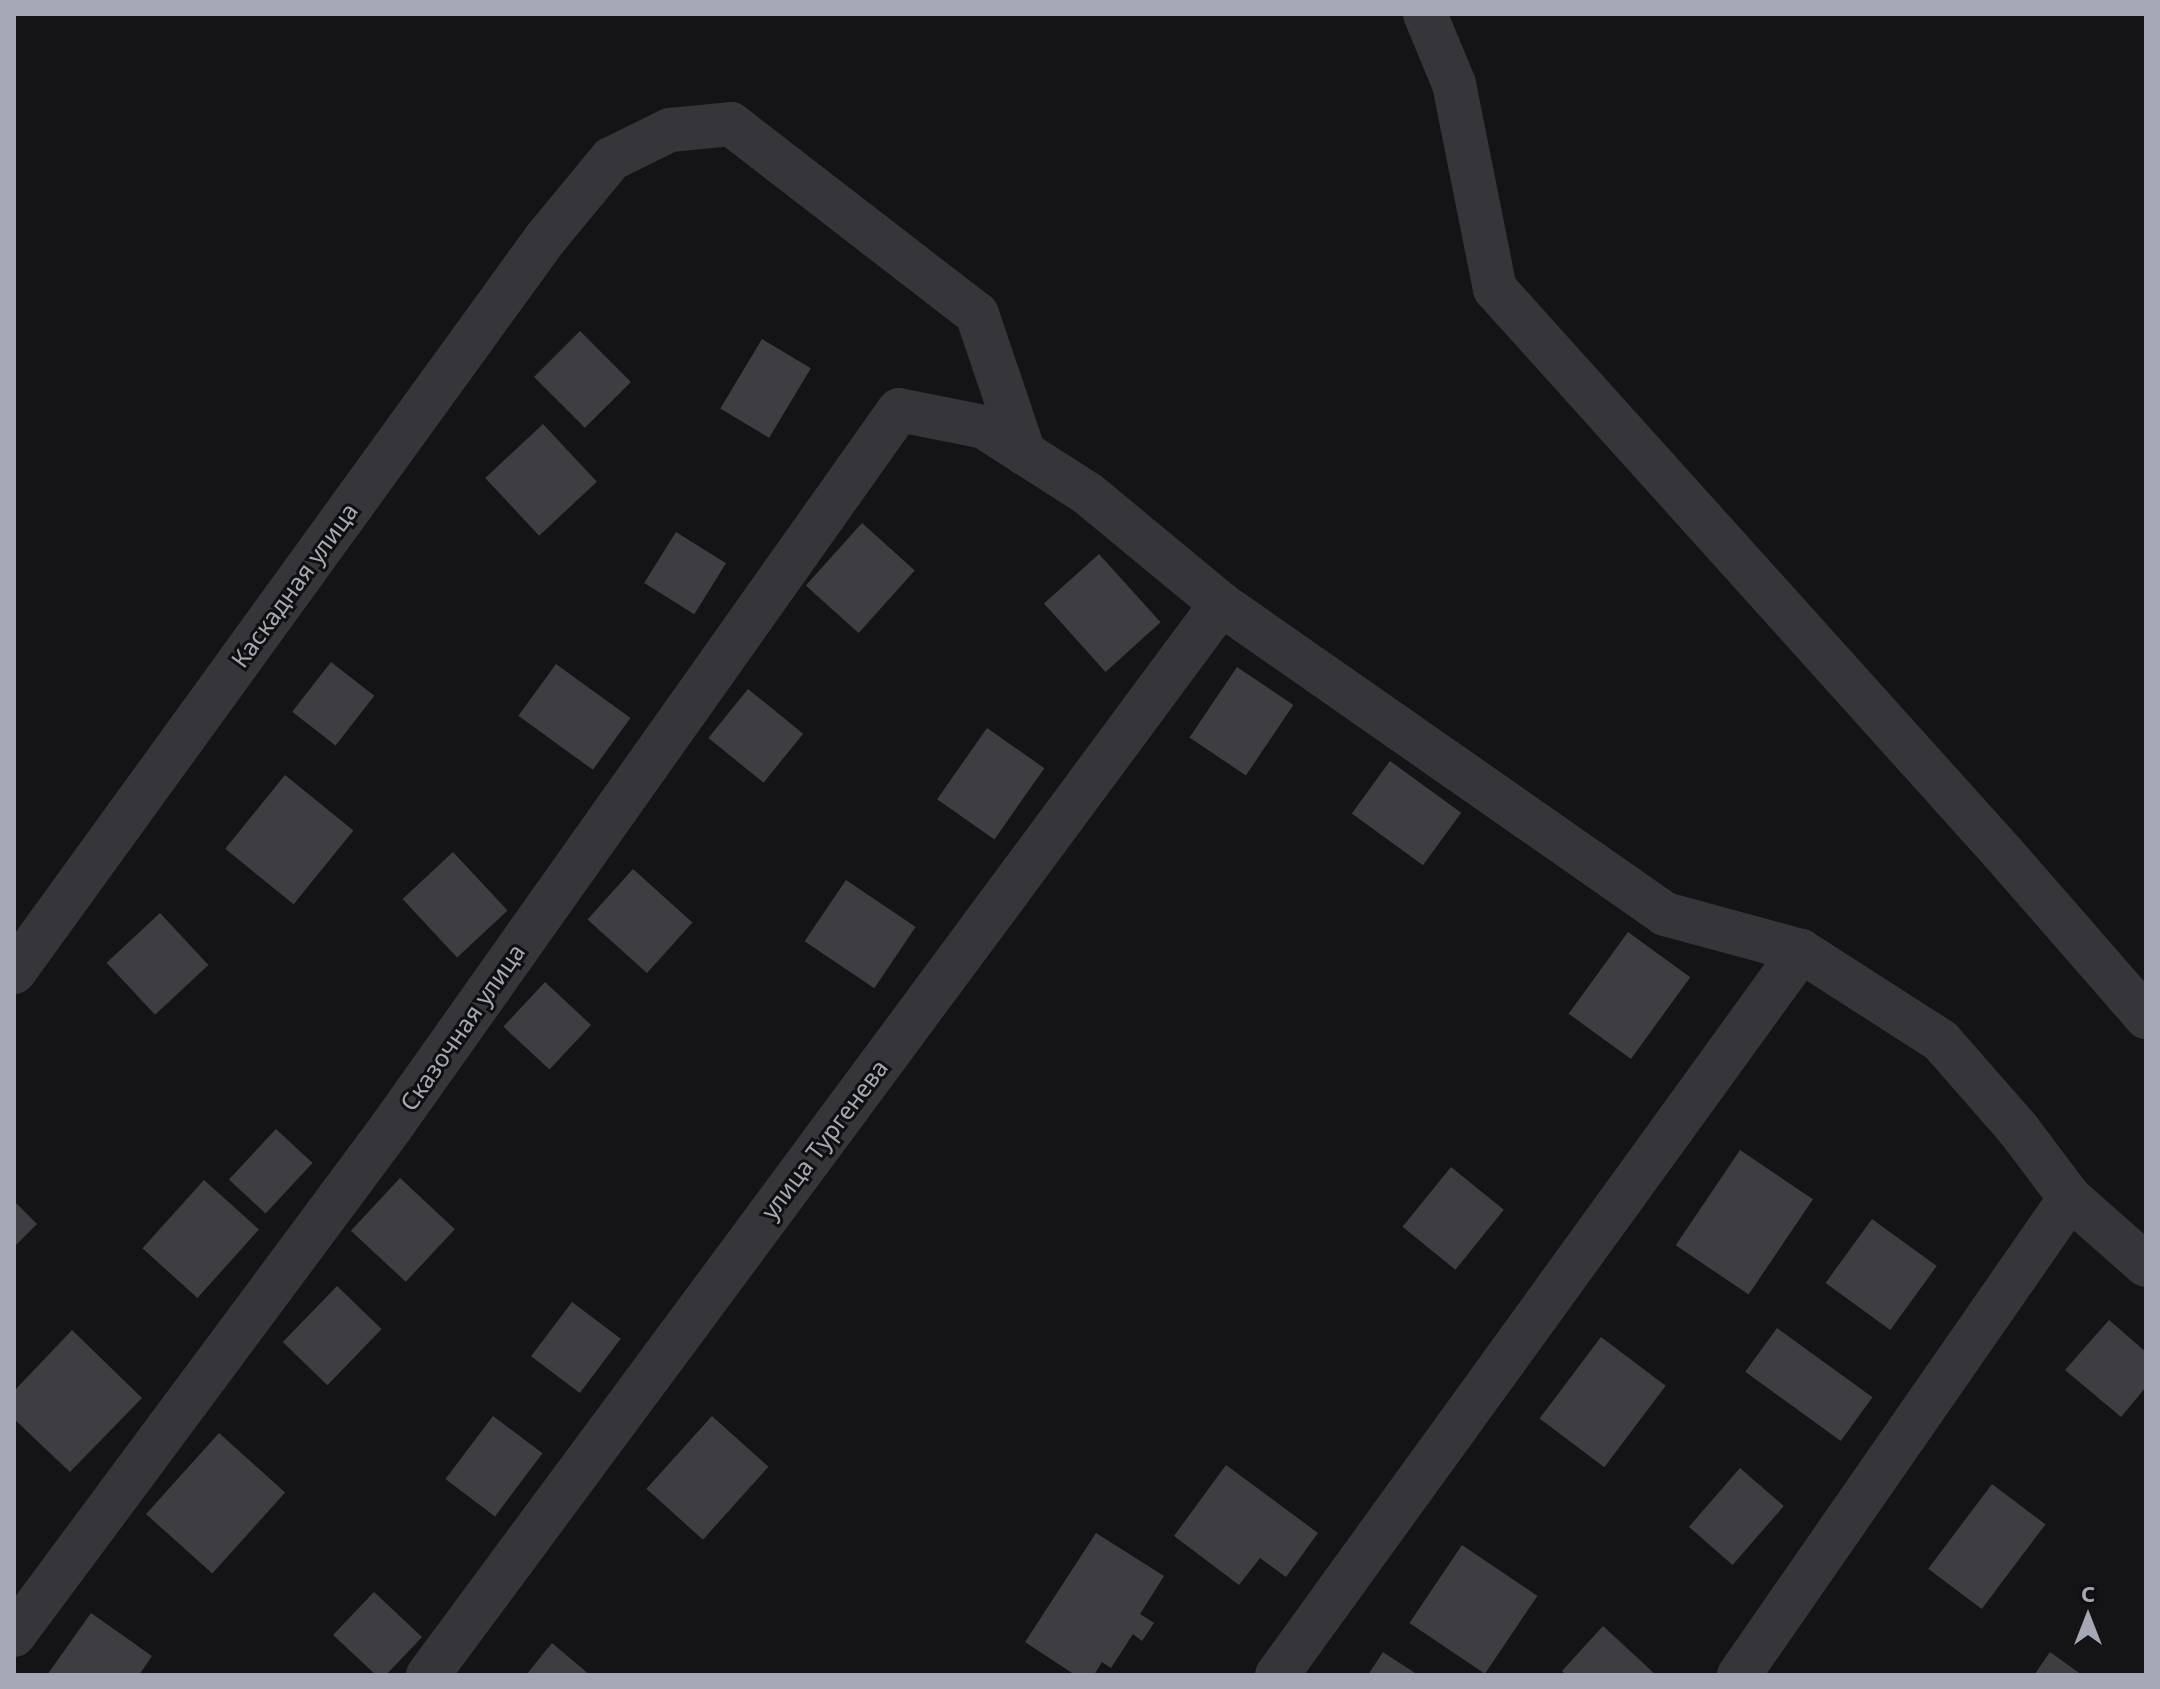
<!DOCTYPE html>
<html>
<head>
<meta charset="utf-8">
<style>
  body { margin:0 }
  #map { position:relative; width:2160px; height:1689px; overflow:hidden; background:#141315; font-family:"Noto Sans",sans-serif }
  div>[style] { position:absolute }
  .building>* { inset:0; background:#3e3e42; transform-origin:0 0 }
  .minor>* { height:44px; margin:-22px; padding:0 22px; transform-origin:22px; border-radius:22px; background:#35353a }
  span { translate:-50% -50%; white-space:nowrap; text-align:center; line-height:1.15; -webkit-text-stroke:6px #0f0f10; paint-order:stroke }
  .street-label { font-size:24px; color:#a6a9b5 }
  .frame { position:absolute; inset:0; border:16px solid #a6a9b5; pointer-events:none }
  .north { position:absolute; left:2048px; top:1577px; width:80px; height:80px; -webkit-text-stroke:6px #0f0f10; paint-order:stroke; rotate:0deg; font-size:22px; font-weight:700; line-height:32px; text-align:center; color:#a6a9b5 }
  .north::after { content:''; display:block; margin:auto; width:28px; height:36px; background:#a6a9b5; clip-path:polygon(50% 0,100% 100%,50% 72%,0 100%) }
</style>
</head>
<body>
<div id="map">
  <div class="building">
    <i style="left:580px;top:331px;width:72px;height:65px;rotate:45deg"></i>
    <i style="left:762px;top:339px;width:57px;height:81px;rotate:31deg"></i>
    <i style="left:543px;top:424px;width:79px;height:79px;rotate:47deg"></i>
    <i style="left:862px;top:523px;width:71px;height:84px;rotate:42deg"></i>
    <i style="left:676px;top:532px;width:59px;height:60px;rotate:32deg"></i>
    <i style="left:1099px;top:554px;width:92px;height:74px;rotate:48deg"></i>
    <i style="left:331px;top:662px;width:55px;height:63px;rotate:38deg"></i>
    <i style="left:556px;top:664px;width:92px;height:64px;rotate:36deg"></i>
    <i style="left:1237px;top:667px;width:68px;height:85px;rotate:34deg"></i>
    <i style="left:748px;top:689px;width:71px;height:63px;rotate:39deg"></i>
    <i style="left:987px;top:728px;width:70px;height:87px;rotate:35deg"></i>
    <i style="left:1390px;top:761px;width:88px;height:65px;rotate:36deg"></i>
    <i style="left:285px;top:775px;width:88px;height:95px;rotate:39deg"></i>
    <i style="left:453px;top:852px;width:80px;height:69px;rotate:47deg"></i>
    <i style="left:633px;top:869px;width:80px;height:68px;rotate:42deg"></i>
    <i style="left:846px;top:880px;width:84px;height:74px;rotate:34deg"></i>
    <i style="left:160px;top:913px;width:71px;height:73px;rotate:47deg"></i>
    <i style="left:1628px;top:932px;width:77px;height:101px;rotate:36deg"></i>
    <i style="left:545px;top:982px;width:63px;height:61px;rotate:43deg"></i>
    <i style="left:276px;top:1129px;width:50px;height:69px;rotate:43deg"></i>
    <i style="left:1740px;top:1150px;width:88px;height:115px;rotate:34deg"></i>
    <i style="left:1451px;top:1167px;width:68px;height:77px;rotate:39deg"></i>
    <i style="left:400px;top:1178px;width:75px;height:72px;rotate:43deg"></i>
    <i style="left:204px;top:1180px;width:74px;height:92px;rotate:42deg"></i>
    <i style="clip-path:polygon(14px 1201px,37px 1224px,14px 1247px)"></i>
    <i style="left:1872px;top:1219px;width:80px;height:79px;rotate:36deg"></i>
    <i style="left:337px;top:1286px;width:62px;height:78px;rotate:44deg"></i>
    <i style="left:572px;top:1302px;width:61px;height:68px;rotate:37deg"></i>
    <i style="clip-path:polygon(2109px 1320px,2146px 1352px,2146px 1387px,2121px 1417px,2065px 1370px)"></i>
    <i style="left:1777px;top:1328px;width:118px;height:54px;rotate:36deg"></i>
    <i style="clip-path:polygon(72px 1330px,142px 1398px,70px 1472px,14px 1419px,14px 1391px)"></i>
    <i style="left:1601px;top:1337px;width:81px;height:102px;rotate:37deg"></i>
    <i style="left:493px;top:1416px;width:62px;height:79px;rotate:37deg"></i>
    <i style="left:712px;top:1416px;width:76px;height:98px;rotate:42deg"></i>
    <i style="left:219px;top:1433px;width:89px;height:109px;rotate:42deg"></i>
    <i style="clip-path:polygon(1226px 1465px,1318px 1533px,1286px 1577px,1260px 1558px,1239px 1585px,1174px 1536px)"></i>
    <i style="left:1740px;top:1468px;width:58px;height:78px;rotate:41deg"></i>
    <i style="left:1992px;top:1484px;width:67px;height:106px;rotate:37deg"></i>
    <i style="clip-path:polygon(1096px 1533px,1164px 1576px,1140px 1614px,1154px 1623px,1142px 1641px,1133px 1634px,1111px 1668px,1102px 1662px,1094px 1675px,1075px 1675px,1025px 1642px)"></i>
    <i style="left:1462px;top:1545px;width:91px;height:94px;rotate:34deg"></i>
    <i style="clip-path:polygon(374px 1592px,422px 1637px,386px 1675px,376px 1675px,333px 1635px)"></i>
    <i style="clip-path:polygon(91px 1613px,152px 1656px,139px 1675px,47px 1675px)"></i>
    <i style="clip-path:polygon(1603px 1626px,1656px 1675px,1566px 1675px,1562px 1671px)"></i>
    <i style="clip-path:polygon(552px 1643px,590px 1675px,526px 1675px)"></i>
    <i style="clip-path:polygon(1383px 1652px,1418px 1675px,1368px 1675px)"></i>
    <i style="clip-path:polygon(2050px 1652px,2082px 1675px,2034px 1675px)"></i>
  </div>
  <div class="minor">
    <i style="left:1425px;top:14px;width:76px;rotate:67.5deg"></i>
    <i style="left:1454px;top:84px;width:209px;rotate:78.7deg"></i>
    <i style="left:1495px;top:289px;width:759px;rotate:47.99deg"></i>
    <i style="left:2003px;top:853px;width:218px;rotate:48.9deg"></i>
    <i style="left:14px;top:972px;width:905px;rotate:-54.08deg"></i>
    <i style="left:545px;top:239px;width:104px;rotate:-50.5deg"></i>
    <i style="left:611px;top:159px;width:66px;rotate:-26.2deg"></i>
    <i style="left:670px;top:130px;width:61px;rotate:-5.6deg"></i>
    <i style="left:731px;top:124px;width:311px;rotate:37.7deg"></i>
    <i style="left:977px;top:314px;width:147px;rotate:71.3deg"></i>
    <i style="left:14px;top:1635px;width:634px;rotate:-53.4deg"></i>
    <i style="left:392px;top:1126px;width:877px;rotate:-54.7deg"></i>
    <i style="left:899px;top:410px;width:87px;rotate:11.3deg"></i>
    <i style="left:984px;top:427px;width:122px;rotate:32.7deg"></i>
    <i style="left:1087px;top:493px;width:174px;rotate:39.6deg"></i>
    <i style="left:1221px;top:604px;width:542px;rotate:34.92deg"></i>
    <i style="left:1665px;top:914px;width:141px;rotate:15.2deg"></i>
    <i style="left:1801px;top:951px;width:166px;rotate:32.7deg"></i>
    <i style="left:1941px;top:1041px;width:117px;rotate:48.8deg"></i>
    <i style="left:2018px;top:1129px;width:86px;rotate:53deg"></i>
    <i style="left:2070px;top:1198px;width:101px;rotate:41.4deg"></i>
    <i style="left:428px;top:1675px;width:1333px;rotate:-53.48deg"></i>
    <i style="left:1277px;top:1675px;width:894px;rotate:-54.1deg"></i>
    <i style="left:1739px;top:1675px;width:581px;rotate:-55.24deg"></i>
  </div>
  <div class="street-label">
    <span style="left:294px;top:585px;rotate:-54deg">Каскадная улица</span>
    <span style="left:462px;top:1027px;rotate:-55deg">Сказочная улица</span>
    <span style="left:824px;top:1139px;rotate:-53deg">улица Тургенева</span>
  </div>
  <div class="frame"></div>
  <div class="north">С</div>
</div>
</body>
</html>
